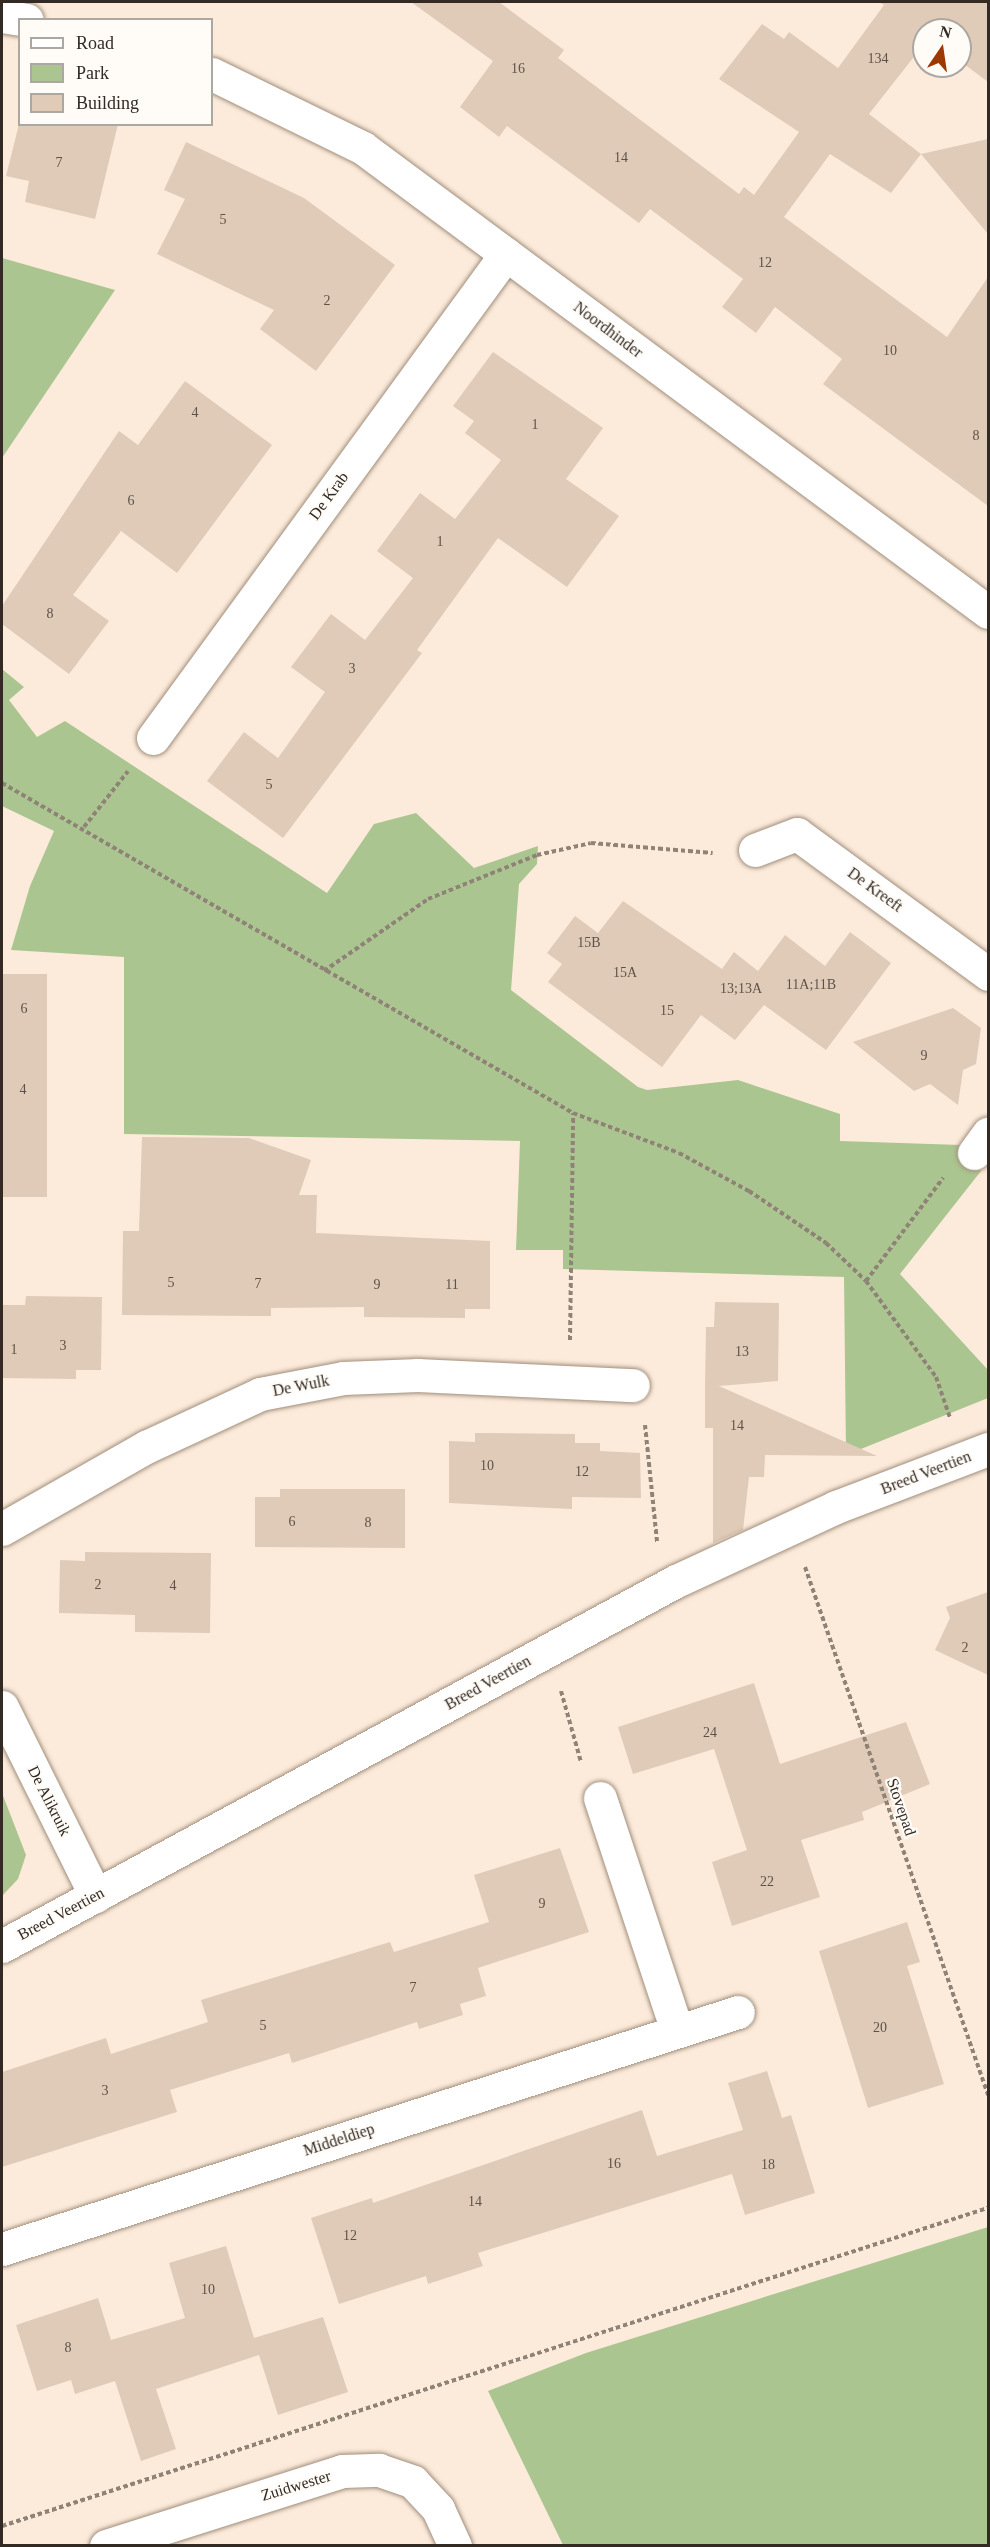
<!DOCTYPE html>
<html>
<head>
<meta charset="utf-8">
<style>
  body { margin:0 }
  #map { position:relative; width:990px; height:2547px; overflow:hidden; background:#fcebdb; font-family:Georgia,serif }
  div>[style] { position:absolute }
  .green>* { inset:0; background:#abc590 }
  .building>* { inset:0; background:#e0cbb8; transform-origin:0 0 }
  .path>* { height:4px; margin-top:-2px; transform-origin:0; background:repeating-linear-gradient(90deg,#8f8377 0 4.5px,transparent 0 7.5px) }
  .roads { filter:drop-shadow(0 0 2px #a18e7c) drop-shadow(0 0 2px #a18e7c) }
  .minor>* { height:33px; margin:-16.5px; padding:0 16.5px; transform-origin:16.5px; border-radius:16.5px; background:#fff }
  span { translate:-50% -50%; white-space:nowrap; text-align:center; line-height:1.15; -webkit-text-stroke:4.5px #fffbf7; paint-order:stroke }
  .number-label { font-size:14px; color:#5e5248 }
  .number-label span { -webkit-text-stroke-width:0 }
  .street-label { font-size:16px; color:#322a23 }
  .frame { position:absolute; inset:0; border:3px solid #322a23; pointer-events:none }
  .legend { position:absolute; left:18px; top:18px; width:195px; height:108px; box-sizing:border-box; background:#fffbf7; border:2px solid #ada7a2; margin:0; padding:8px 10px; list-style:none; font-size:18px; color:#322a23 }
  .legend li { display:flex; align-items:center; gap:12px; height:30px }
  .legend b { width:30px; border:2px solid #ada7a2 }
  .north { position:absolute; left:912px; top:18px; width:60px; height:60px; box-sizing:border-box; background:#fffbf7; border:2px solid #ada7a2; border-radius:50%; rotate:13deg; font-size:16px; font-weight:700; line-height:24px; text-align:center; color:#322a23 }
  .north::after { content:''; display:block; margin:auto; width:21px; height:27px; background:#9c3900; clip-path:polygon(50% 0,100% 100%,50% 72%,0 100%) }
</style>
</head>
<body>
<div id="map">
  <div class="green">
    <i style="clip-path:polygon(2px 258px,115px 290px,2px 458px)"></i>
    <i style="clip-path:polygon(2px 669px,24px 687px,9px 700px,37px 737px,65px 721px,327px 893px,374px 824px,416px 813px,474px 868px,538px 846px,537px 864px,519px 884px,511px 990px,638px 1087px,647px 1090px,738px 1080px,840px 1114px,840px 1141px,961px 1145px,981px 1171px,900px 1274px,988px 1370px,988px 1398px,846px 1455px,844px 1277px,563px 1269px,563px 1250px,516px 1250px,520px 1141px,124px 1134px,124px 957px,11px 950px,30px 886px,54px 831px,2px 806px)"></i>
    <i style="clip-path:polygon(2px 1793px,26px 1855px,18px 1879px,2px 1896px)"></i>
    <i style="clip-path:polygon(988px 2227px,988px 2545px,563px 2545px,488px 2391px,586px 2353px)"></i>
  </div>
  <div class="building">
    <i style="clip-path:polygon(411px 2px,499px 2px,564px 50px,558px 58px,739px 194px,744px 187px,754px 195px,799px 132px,719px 79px,762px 24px,784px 39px,789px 32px,838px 68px,884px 5px,879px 2px,988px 2px,988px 82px,960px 61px,960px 30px,924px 30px,924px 44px,869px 114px,921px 154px,891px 193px,830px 154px,784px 217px,947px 337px,988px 277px,988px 506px,823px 384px,842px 359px,775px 307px,756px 333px,722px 307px,743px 279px,650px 209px,639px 223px,507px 126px,499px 137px,460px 107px,493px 61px)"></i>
    <i style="clip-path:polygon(19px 124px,118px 124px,95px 219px,25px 202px,29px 181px,6px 176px)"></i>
    <i style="clip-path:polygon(988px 139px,988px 234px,921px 154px)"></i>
    <i style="clip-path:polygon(186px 142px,304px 198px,395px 265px,316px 371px,260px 329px,274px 310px,157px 254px,185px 199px,164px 190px)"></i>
    <i style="clip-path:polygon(493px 352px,603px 428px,566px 479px,619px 516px,567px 587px,498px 538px,417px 650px,422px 653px,283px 838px,207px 781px,244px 732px,278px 758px,325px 692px,291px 667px,331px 614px,365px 640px,413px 578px,377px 551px,420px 493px,455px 519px,501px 460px,465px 433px,474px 421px,453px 406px)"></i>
    <i style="clip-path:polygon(185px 381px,272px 445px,177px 573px,121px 531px,73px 595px,109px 621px,69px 674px,2px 624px,2px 606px,119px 431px,138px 445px)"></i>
    <i style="clip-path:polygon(623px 901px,722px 969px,734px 952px,758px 971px,785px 935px,825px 966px,850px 932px,891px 963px,826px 1050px,764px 1005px,735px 1040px,701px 1015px,662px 1067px,548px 982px,562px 964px,547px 953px,575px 916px,598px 933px)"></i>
    <i style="left:2px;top:974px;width:45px;height:223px"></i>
    <i style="clip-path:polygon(953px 1008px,981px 1028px,976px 1064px,963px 1070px,958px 1105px,930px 1084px,914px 1091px,853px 1042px)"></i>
    <i style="clip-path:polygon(142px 1137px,249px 1138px,311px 1160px,299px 1195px,317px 1195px,316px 1233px,490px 1241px,490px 1309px,465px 1309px,465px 1318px,364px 1317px,364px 1307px,271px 1308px,271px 1316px,122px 1315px,123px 1231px,139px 1231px)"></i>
    <i style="clip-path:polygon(26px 1296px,102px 1297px,101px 1370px,76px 1370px,76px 1379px,2px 1378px,2px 1305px,25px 1305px)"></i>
    <i style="clip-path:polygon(715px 1302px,779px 1303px,778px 1381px,719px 1386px,877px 1456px,765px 1455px,764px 1477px,749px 1477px,743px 1530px,713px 1543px,713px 1428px,705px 1428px,705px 1387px,706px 1327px,714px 1327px)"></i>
    <i style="clip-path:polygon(475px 1433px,575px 1434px,575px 1443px,600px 1443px,600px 1451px,640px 1453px,641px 1498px,572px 1497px,572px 1509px,449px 1503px,449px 1441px,475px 1442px)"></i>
    <i style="clip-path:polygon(280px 1489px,405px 1489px,405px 1548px,255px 1547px,255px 1497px,280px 1497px)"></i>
    <i style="clip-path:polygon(85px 1552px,211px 1553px,210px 1633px,135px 1632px,135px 1615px,59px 1613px,60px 1560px,85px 1561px)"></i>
    <i style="clip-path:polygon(988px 1592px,988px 1675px,935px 1650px,950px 1618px,946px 1607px)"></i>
    <i style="clip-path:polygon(754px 1683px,780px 1764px,906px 1722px,930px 1784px,862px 1812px,864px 1820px,801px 1840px,820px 1897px,732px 1926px,712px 1862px,747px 1850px,714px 1749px,633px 1774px,618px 1727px)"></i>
    <i style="clip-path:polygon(560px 1848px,589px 1932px,478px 1968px,486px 1996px,460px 2004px,463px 2015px,419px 2029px,417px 2022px,292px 2063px,289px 2053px,170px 2090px,177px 2112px,2px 2167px,2px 2072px,106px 2038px,111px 2054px,208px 2022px,201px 2000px,390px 1942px,394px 1952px,489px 1922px,474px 1875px)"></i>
    <i style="clip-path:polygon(907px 1922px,920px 1962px,907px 1966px,944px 2084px,868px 2108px,819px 1951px)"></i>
    <i style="clip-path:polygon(767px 2071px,782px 2118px,791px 2115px,815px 2193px,745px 2215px,732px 2174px,478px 2253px,483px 2266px,428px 2284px,426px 2276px,339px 2304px,311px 2218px,372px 2198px,373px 2203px,642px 2110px,657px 2156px,743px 2130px,728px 2083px)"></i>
    <i style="clip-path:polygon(226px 2246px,254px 2338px,323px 2317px,348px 2392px,278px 2415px,259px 2355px,156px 2389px,176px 2449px,141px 2461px,115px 2381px,75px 2394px,71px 2380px,37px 2391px,16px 2325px,98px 2298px,111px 2340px,185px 2318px,169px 2263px)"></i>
  </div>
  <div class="path">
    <i style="left:2px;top:783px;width:660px;rotate:30.03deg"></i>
    <i style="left:573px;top:1113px;width:113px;rotate:20.7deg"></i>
    <i style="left:679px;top:1153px;width:80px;rotate:28.5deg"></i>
    <i style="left:749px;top:1191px;width:93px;rotate:34deg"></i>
    <i style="left:826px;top:1243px;width:55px;rotate:43.5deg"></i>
    <i style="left:866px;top:1281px;width:119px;rotate:53.9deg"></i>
    <i style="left:936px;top:1377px;width:43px;rotate:71.1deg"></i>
    <i style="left:84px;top:827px;width:71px;rotate:-51.8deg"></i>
    <i style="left:324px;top:971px;width:126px;rotate:-34.7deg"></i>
    <i style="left:428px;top:899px;width:118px;rotate:-22deg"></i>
    <i style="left:537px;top:855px;width:55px;rotate:-12.5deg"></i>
    <i style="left:591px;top:843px;width:122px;rotate:4.7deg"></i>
    <i style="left:866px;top:1281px;width:129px;rotate:-53.2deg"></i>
    <i style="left:570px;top:1340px;width:227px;rotate:-89.2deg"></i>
    <i style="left:645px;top:1425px;width:118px;rotate:84.1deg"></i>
    <i style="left:805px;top:1567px;width:559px;rotate:70.88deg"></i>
    <i style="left:561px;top:1691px;width:74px;rotate:74.3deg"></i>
    <i style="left:2px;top:2526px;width:1036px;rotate:-17.88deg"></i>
  </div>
  <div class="roads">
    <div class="minor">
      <i style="left:2px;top:16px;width:25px;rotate:9deg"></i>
      <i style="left:212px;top:74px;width:168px;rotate:26.1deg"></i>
      <i style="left:363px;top:148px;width:778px;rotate:36.59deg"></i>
      <i style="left:153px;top:738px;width:599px;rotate:-53.9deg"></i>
      <i style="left:755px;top:850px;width:45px;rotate:-20.9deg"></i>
      <i style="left:797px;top:834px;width:237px;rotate:36.2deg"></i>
      <i style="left:974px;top:1153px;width:24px;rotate:-54deg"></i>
      <i style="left:2px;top:1529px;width:166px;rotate:-29.7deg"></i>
      <i style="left:146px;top:1447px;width:126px;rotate:-24.9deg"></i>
      <i style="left:260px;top:1394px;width:85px;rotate:-10.9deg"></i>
      <i style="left:343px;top:1378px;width:75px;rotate:-2.3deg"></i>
      <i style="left:418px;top:1375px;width:215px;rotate:2.7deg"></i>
      <i style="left:2px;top:1707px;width:211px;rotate:63.6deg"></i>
      <i style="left:600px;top:1798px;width:245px;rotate:71.7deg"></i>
      <i style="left:2px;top:1946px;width:766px;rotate:-28.44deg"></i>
      <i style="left:676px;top:1581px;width:176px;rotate:-24.8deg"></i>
      <i style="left:836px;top:1507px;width:163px;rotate:-20.9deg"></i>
      <i style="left:2px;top:2249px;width:773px;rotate:-17.85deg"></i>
      <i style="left:106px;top:2546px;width:248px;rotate:-17.6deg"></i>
      <i style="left:342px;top:2471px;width:37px;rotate:-2deg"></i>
      <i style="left:379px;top:2470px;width:36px;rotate:19deg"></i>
      <i style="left:413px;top:2482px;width:37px;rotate:47deg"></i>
      <i style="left:438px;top:2509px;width:41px;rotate:65.3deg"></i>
    </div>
  </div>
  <div class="number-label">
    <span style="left:878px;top:59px">134</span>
    <span style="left:518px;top:69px">16</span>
    <span style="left:621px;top:158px">14</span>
    <span style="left:59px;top:163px">7</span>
    <span style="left:223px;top:220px">5</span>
    <span style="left:765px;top:263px">12</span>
    <span style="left:327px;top:301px">2</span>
    <span style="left:890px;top:351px">10</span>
    <span style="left:195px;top:413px">4</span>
    <span style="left:535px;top:425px">1</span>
    <span style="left:976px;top:436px">8</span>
    <span style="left:131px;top:501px">6</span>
    <span style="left:440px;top:542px">1</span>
    <span style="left:50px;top:614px">8</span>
    <span style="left:352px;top:669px">3</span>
    <span style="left:269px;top:785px">5</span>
    <span style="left:589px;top:943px">15B</span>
    <span style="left:625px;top:973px">15A</span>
    <span style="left:811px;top:985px">11A;11B</span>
    <span style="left:741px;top:989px">13;13A</span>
    <span style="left:24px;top:1009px">6</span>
    <span style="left:667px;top:1011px">15</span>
    <span style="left:924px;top:1056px">9</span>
    <span style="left:23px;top:1090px">4</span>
    <span style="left:171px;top:1283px">5</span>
    <span style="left:258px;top:1284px">7</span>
    <span style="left:377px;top:1285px">9</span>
    <span style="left:452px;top:1285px">11</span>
    <span style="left:63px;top:1346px">3</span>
    <span style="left:14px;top:1350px">1</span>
    <span style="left:742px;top:1352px">13</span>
    <span style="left:737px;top:1426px">14</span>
    <span style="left:487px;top:1466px">10</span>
    <span style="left:582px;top:1472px">12</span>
    <span style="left:292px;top:1522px">6</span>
    <span style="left:368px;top:1523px">8</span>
    <span style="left:98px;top:1585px">2</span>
    <span style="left:173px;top:1586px">4</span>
    <span style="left:965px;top:1648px">2</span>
    <span style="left:710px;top:1733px">24</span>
    <span style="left:767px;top:1882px">22</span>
    <span style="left:542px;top:1904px">9</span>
    <span style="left:413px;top:1988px">7</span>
    <span style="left:263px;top:2026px">5</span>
    <span style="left:880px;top:2028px">20</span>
    <span style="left:105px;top:2091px">3</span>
    <span style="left:614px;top:2164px">16</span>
    <span style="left:768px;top:2165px">18</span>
    <span style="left:475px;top:2202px">14</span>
    <span style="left:350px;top:2236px">12</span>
    <span style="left:208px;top:2290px">10</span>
    <span style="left:68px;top:2348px">8</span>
  </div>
  <div class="street-label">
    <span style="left:608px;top:330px;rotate:37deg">Noordhinder</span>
    <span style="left:329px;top:496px;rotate:-54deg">De Krab</span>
    <span style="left:875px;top:890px;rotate:36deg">De Kreeft</span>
    <span style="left:301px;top:1386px;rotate:-11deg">De Wulk</span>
    <span style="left:926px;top:1473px;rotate:-21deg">Breed Veertien</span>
    <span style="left:488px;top:1683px;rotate:-29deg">Breed Veertien</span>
    <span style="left:49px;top:1801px;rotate:63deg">De Alikruik</span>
    <span style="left:901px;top:1807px;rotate:71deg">Stovepad</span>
    <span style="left:61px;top:1914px;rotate:-28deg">Breed Veertien</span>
    <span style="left:339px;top:2140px;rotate:-18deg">Middeldiep</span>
    <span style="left:296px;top:2486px;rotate:-17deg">Zuidwester</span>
  </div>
  <div class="frame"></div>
  <ul class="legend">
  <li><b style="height:8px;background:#fff"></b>Road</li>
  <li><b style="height:16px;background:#abc590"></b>Park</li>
  <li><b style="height:16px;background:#e0cbb8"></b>Building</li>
  </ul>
  <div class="north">N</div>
</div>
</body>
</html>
